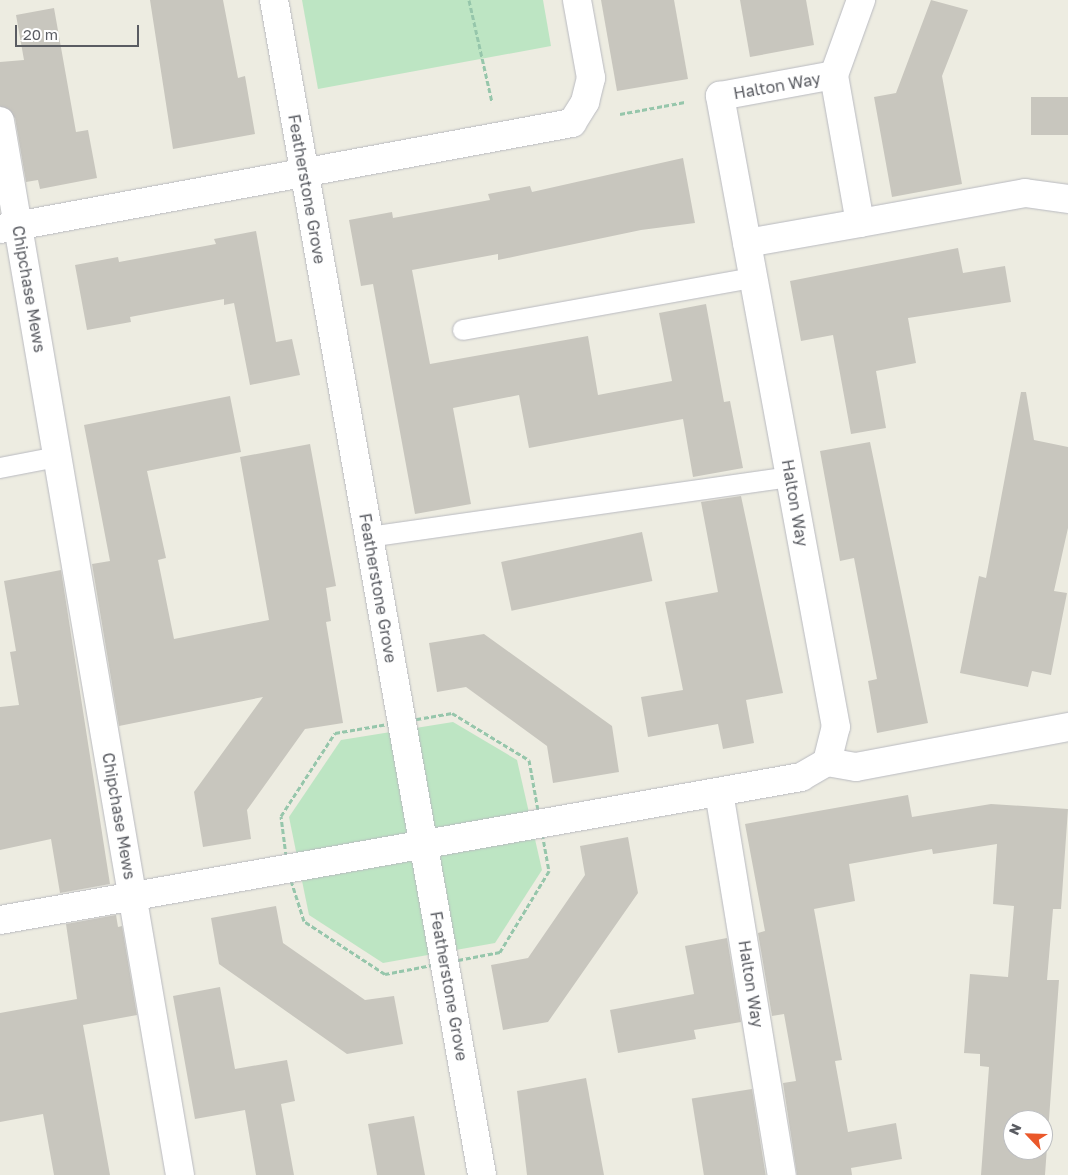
<!DOCTYPE html>
<html>
<head>
<meta charset="utf-8">
<style>
  body { margin:0 }
  #map { position:relative; width:1068px; height:1175px; overflow:hidden; background:#edece1; font-family:"Golos Text",sans-serif }
  div>[style] { position:absolute }
  .green>* { inset:0; background:#bde5c3 }
  .building>* { inset:0; background:#c8c6be; transform-origin:0 0 }
  .path>* { height:3px; margin-top:-1.5px; transform-origin:0; background:repeating-linear-gradient(90deg,#96c6ab 0 5px,transparent 0 7.5px) }
  .roads { filter:drop-shadow(0 0 1px #b9bac0) drop-shadow(0 0 1px #b9bac0) }
  .service>* { height:20px; margin:-10px; padding:0 10px; transform-origin:10px; border-radius:10px; background:#fff }
  .minor>* { height:28px; margin:-14px; padding:0 14px; transform-origin:14px; border-radius:14px; background:#fff }
  span { translate:-50% -50%; white-space:nowrap; text-align:center; line-height:1.15; -webkit-text-stroke:4px #fff; paint-order:stroke }
  .street-label { font-size:16px; color:#5a5c62 }
  .north { position:absolute; left:1003px; top:1110px; width:50px; height:50px; box-sizing:border-box; background:#fff; border:1px solid #bdbec0; border-radius:50%; rotate:294deg; font-size:14px; font-weight:700; line-height:20px; text-align:center; color:#5a5c62 }
  .north::after { content:''; display:block; margin:auto; width:18px; height:22px; background:#ea582a; clip-path:polygon(50% 0,100% 100%,50% 72%,0 100%) }
  .scale { position:absolute; left:15px; top:25px; width:124px; height:22px; box-sizing:border-box; border:2px solid #5a5c62; border-top:0; padding-left:6px; font-size:15px; line-height:18px; white-space:nowrap; color:#5a5c62; -webkit-text-stroke:4px #fff; paint-order:stroke }
</style>
</head>
<body>
<div id="map">
  <div class="green">
    <i style="clip-path:polygon(302px 0,543px 0,551px 46px,318px 89px)"></i>
    <i style="clip-path:polygon(453px 722px,517px 760px,542px 870px,495px 943px,383px 963px,309px 915px,289px 817px,341px 740px)"></i>
  </div>
  <div class="building">
    <i style="clip-path:polygon(150px 0,223px 0,238px 78px,245px 76px,255px 134px,173px 149px)"></i>
    <i style="clip-path:polygon(601px 0,674px 0,688px 79px,617px 91px)"></i>
    <i style="clip-path:polygon(740px 0,806px 0,814px 45px,750px 57px)"></i>
    <i style="clip-path:polygon(931px 0,968px 10px,942px 76px,962px 184px,892px 197px,874px 97px,896px 93px)"></i>
    <i style="clip-path:polygon(54px 8px,76px 132px,88px 130px,97px 178px,40px 189px,38px 180px,26px 182px,15px 118px,0 106px,0 62px,24px 60px,16px 15px)"></i>
    <i style="left:1068px;top:97px;width:38px;height:37px;rotate:90deg"></i>
    <i style="clip-path:polygon(683px 158px,695px 223px,641px 230px,498px 260px,498px 254px,412px 270px,430px 364px,588px 336px,598px 395px,672px 381px,659px 313px,706px 304px,724px 402px,730px 401px,743px 468px,693px 477px,683px 419px,529px 448px,519px 395px,453px 408px,471px 504px,415px 514px,373px 284px,361px 286px,349px 220px,392px 212px,393px 218px,490px 200px,488px 194px,530px 186px,532px 192px)"></i>
    <i style="clip-path:polygon(256px 231px,276px 342px,292px 339px,300px 375px,250px 385px,234px 303px,224px 305px,224px 299px,130px 317px,131px 322px,87px 330px,75px 265px,118px 257px,119px 262px,216px 244px,214px 239px)"></i>
    <i style="clip-path:polygon(958px 248px,963px 273px,1005px 266px,1011px 302px,908px 318px,916px 363px,876px 371px,886px 428px,851px 434px,833px 335px,801px 341px,790px 281px)"></i>
    <i style="clip-path:polygon(1021px 392px,1026px 392px,1034px 440px,1068px 447px,1068px 528px,1054px 591px,1067px 593px,1051px 675px,1032px 671px,1028px 687px,960px 673px,979px 576px,986px 578px)"></i>
    <i style="clip-path:polygon(230px 396px,241px 452px,147px 471px,166px 558px,158px 560px,174px 639px,269px 620px,240px 457px,310px 444px,336px 586px,326px 588px,331px 621px,326px 622px,343px 723px,305px 729px,247px 810px,251px 839px,203px 847px,194px 792px,263px 697px,119px 726px,92px 564px,110px 561px,84px 425px)"></i>
    <i style="clip-path:polygon(870px 442px,928px 723px,877px 733px,868px 681px,877px 679px,854px 558px,840px 561px,820px 451px)"></i>
    <i style="clip-path:polygon(741px 496px,783px 693px,746px 700px,754px 743px,723px 749px,718px 724px,648px 737px,641px 697px,683px 690px,665px 602px,718px 592px,701px 502px)"></i>
    <i style="left:642px;top:532px;width:50px;height:144px;rotate:78deg"></i>
    <i style="clip-path:polygon(61px 570px,110px 884px,60px 893px,51px 839px,0 850px,0 707px,19px 705px,10px 652px,16px 651px,4px 581px)"></i>
    <i style="clip-path:polygon(484px 634px,612px 726px,619px 772px,553px 783px,547px 746px,466px 687px,437px 692px,429px 643px)"></i>
    <i style="clip-path:polygon(evenodd,908px 795px,912px 817px,991px 804px,1068px 809px,1061px 909px,1053px 909px,1047px 980px,1059px 980px,1045px 1175px,981px 1175px,989px 1067px,980px 1066px,980px 1054px,964px 1053px,970px 974px,1008px 977px,1014px 906px,993px 904px,997px 844px,933px 854px,932px 849px,849px 864px,855px 901px,814px 909px,842px 1060px,835px 1061px,848px 1132px,896px 1123px,902px 1159px,851px 1168px,852px 1175px,797px 1175px,783px 1083px,796px 1081px,784px 1014px,772px 1016px,758px 933px,765px 931px,745px 824px,908px 795px,1013px 1120px,1043px 1120px,1043px 1150px,1013px 1150px,1013px 1120px)"></i>
    <i style="clip-path:polygon(628px 837px,638px 893px,548px 1022px,503px 1030px,491px 965px,528px 958px,585px 875px,580px 846px)"></i>
    <i style="clip-path:polygon(276px 906px,283px 943px,365px 1000px,394px 996px,403px 1044px,347px 1054px,219px 964px,211px 918px)"></i>
    <i style="clip-path:polygon(116px 915px,118px 927px,122px 926px,137px 1015px,83px 1025px,110px 1175px,54px 1175px,43px 1114px,0 1122px,0 1013px,77px 999px,66px 924px)"></i>
    <i style="clip-path:polygon(727px 938px,741px 1022px,694px 1030px,696px 1039px,618px 1053px,610px 1010px,694px 994px,685px 946px)"></i>
    <i style="clip-path:polygon(220px 987px,235px 1069px,287px 1060px,295px 1101px,281px 1104px,294px 1175px,256px 1175px,245px 1110px,195px 1119px,173px 996px)"></i>
    <i style="clip-path:polygon(586px 1078px,604px 1175px,527px 1175px,517px 1091px)"></i>
    <i style="left:752px;top:1089px;width:87px;height:61px;rotate:81deg"></i>
    <i style="clip-path:polygon(414px 1116px,425px 1175px,377px 1175px,368px 1124px)"></i>
  </div>
  <div class="path">
    <i style="left:469px;top:0;width:105px;rotate:77.3deg"></i>
    <i style="left:620px;top:114px;width:66px;rotate:-10.5deg"></i>
    <i style="left:452px;top:713px;width:90px;rotate:31.4deg"></i>
    <i style="left:529px;top:760px;width:113px;rotate:79.8deg"></i>
    <i style="left:549px;top:871px;width:95px;rotate:121.2deg"></i>
    <i style="left:500px;top:952px;width:117px;rotate:169.2deg"></i>
    <i style="left:385px;top:974px;width:97px;rotate:-146.8deg"></i>
    <i style="left:304px;top:921px;width:52px;rotate:-107.7deg"></i>
    <i style="left:288px;top:871px;width:55px;rotate:-97.3deg"></i>
    <i style="left:281px;top:816px;width:99px;rotate:-57deg"></i>
    <i style="left:335px;top:733px;width:119px;rotate:-9.7deg"></i>
  </div>
  <div class="roads">
    <div class="service">
      <i style="left:463px;top:330px;width:295px;rotate:-10.2deg"></i>
      <i style="left:0;top:468px;width:58px;rotate:-10.9deg"></i>
      <i style="left:369px;top:537px;width:425px;rotate:-8.1deg"></i>
    </div>
    <div class="minor">
      <i style="left:274px;top:0;width:1193px;rotate:79.96deg"></i>
      <i style="left:0;top:121px;width:1069px;rotate:80.31deg"></i>
      <i style="left:860px;top:223px;width:168px;rotate:-10.3deg"></i>
      <i style="left:1025px;top:193px;width:43px;rotate:7.9deg"></i>
      <i style="left:0;top:229px;width:582px;rotate:-10.5deg"></i>
      <i style="left:572px;top:123px;width:25px;rotate:-58deg"></i>
      <i style="left:585px;top:102px;width:25px;rotate:-76deg"></i>
      <i style="left:591px;top:78px;width:79px;rotate:-100.2deg"></i>
      <i style="left:747px;top:243px;width:115px;rotate:-10deg"></i>
      <i style="left:860px;top:223px;width:150px;rotate:-100deg"></i>
      <i style="left:834px;top:75px;width:80px;rotate:-70.2deg"></i>
      <i style="left:827px;top:762px;width:36px;rotate:-76deg"></i>
      <i style="left:836px;top:727px;width:642px;rotate:-100.42deg"></i>
      <i style="left:720px;top:96px;width:116px;rotate:-10.4deg"></i>
      <i style="left:719px;top:792px;width:388px;rotate:80.7deg"></i>
      <i style="left:0;top:920px;width:814px;rotate:-10.12deg"></i>
      <i style="left:801px;top:777px;width:30px;rotate:-30deg"></i>
      <i style="left:827px;top:762px;width:29px;rotate:10deg"></i>
      <i style="left:856px;top:767px;width:216px;rotate:-10.7deg"></i>
    </div>
  </div>
  <div class="street-label">
    <span style="left:777px;top:86px;rotate:-10deg">Halton Way</span>
    <span style="left:307px;top:189px;rotate:80deg">Featherstone Grove</span>
    <span style="left:29px;top:289px;rotate:80deg">Chipchase Mews</span>
    <span style="left:795px;top:503px;rotate:80deg">Halton Way</span>
    <span style="left:378px;top:588px;rotate:80deg">Featherstone Grove</span>
    <span style="left:119px;top:816px;rotate:80deg">Chipchase Mews</span>
    <span style="left:751px;top:984px;rotate:81deg">Halton Way</span>
    <span style="left:449px;top:986px;rotate:80deg">Featherstone Grove</span>
  </div>
  <div class="north">N</div>
  <div class="scale">20 m</div>
</div>
</body>
</html>
